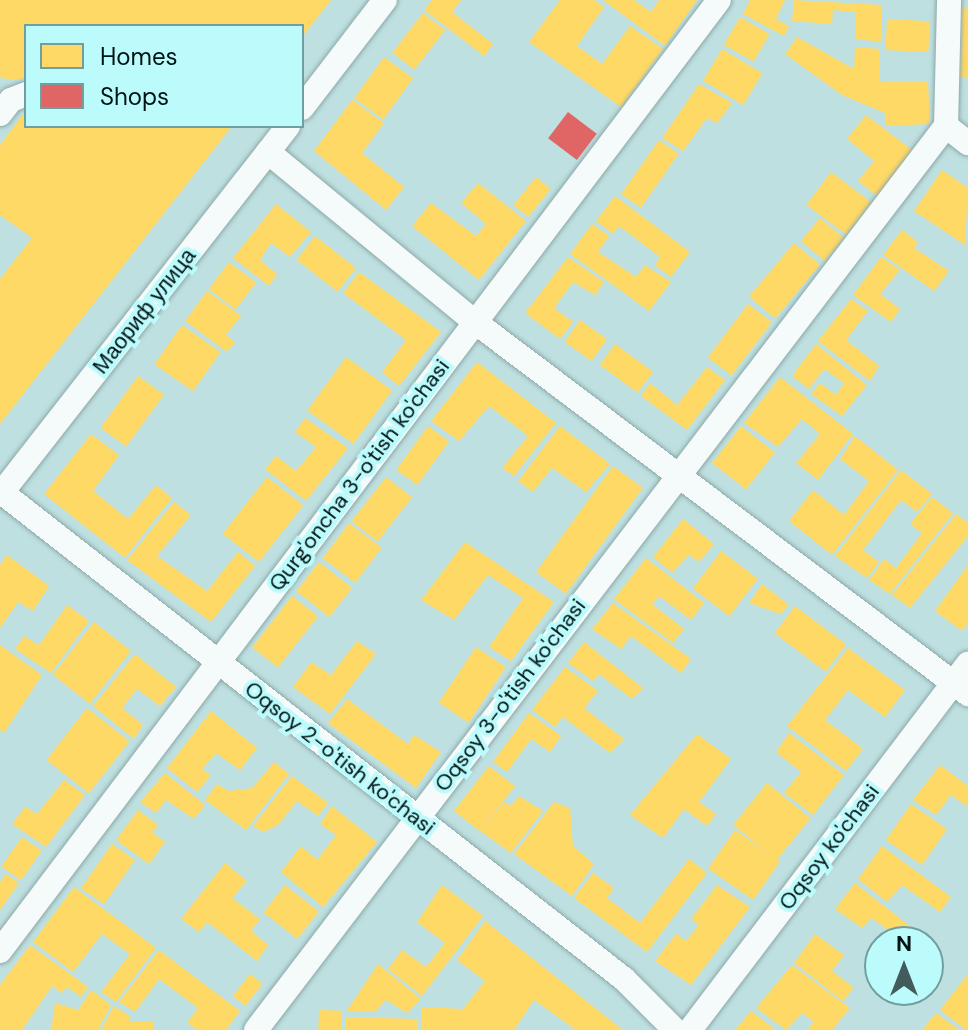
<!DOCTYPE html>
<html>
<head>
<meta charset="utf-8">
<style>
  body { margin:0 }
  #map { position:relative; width:968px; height:1030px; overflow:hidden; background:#bee0e0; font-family:"DM Sans",sans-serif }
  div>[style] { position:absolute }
  .homes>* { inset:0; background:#ffd966; transform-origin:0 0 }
  .shops>* { inset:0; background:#e06666; transform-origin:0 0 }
  .roads { filter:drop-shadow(0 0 2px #8ea8a9) drop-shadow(0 0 2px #8ea8a9) }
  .minor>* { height:24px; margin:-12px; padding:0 12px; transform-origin:12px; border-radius:12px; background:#f5fafa }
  span { translate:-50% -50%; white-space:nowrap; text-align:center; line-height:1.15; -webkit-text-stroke:8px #bcfbfc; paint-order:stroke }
  .street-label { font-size:22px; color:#001314 }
  .legend { position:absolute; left:24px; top:24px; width:280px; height:104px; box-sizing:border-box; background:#bcfbfc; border:2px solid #719e9f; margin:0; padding:10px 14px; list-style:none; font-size:24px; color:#001314 }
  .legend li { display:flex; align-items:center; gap:16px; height:40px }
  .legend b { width:40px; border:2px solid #719e9f }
  .north { position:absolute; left:864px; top:926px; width:80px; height:80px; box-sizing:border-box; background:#bcfbfc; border:2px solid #719e9f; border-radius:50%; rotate:0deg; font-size:22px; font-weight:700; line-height:32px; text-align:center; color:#001314 }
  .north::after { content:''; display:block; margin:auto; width:28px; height:36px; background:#425b5b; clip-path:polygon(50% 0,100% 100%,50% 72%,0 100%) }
</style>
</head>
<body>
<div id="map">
  <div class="homes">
    <i style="clip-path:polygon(0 0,331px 0,302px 37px,302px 26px,26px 26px,26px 77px,18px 80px,0 78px)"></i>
    <i style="clip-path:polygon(432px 0,461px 0,452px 12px,493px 44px,484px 56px,424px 10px)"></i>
    <i style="clip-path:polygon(560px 0,594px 0,604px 7px,577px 46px,602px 64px,630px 26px,663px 49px,621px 107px,529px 42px)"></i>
    <i style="clip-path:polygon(603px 0,634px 0,651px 12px,659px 0,697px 0,665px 46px)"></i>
    <i style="clip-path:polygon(750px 0,785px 0,776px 19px,789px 26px,784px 36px,743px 14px)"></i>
    <i style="clip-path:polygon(794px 0,882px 5px,882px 42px,855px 39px,855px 12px,833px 10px,832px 24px,792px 21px)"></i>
    <i style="clip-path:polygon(962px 7px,968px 7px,968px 78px,960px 78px)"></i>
    <i style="left:423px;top:13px;width:28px;height:50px;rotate:38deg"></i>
    <i style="left:740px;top:17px;width:34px;height:32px;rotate:30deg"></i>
    <i style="left:887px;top:19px;width:43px;height:31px;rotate:3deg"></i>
    <i style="clip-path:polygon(797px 37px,854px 69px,855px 47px,880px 49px,879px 82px,928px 81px,930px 124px,886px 126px,885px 113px,842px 95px,785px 54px)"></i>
    <i style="left:722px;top:49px;width:47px;height:37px;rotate:31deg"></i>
    <i style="left:384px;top:57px;width:36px;height:51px;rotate:36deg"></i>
    <i style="clip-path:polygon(699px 84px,732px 103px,717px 123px,707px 118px,683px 151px,662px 138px)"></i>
    <i style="clip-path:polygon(352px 100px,384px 123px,362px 153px,404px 187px,386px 210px,314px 151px)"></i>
    <i style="clip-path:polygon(26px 110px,26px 126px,232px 126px,0 424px,0 279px,32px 238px,0 215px,0 145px)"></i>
    <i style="clip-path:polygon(866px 115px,912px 150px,877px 196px,858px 181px,874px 161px,847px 139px)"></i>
    <i style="left:659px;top:140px;width:24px;height:66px;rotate:35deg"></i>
    <i style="clip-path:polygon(942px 170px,968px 188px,965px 245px,914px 211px)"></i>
    <i style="left:831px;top:172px;width:50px;height:41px;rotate:37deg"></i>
    <i style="left:536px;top:177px;width:19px;height:36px;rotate:39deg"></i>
    <i style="clip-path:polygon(478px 183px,526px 221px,479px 280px,412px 226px,431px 203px,476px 236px,486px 224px,461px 203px)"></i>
    <i style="clip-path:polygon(615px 196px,690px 252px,671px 277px,655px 265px,660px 257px,619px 226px,613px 234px,596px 221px)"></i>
    <i style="clip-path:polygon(276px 204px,311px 232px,290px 257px,271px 243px,260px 260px,277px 274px,269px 286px,233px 258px)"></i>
    <i style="left:820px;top:218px;width:31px;height:30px;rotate:40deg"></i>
    <i style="clip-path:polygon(592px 224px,609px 236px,598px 252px,636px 277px,645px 265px,671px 282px,649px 311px,570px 254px)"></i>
    <i style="clip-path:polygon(902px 230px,918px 242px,914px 248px,949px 271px,934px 291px,883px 255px)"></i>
    <i style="left:315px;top:236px;width:52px;height:30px;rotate:38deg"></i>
    <i style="left:794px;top:243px;width:34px;height:70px;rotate:40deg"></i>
    <i style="clip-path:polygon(568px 257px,604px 282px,595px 295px,573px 282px,554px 308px,573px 322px,560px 339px,525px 313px)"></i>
    <i style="clip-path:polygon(881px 257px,900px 270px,880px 294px,900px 309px,891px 322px,853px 295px)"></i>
    <i style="left:229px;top:262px;width:34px;height:34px;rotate:37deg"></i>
    <i style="clip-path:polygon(359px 272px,441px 332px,399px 386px,382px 372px,406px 340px,343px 293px)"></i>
    <i style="clip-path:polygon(207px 291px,241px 316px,226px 335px,235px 342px,227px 352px,185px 321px)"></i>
    <i style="clip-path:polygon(851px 299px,868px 311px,846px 340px,879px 366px,870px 381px,818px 341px)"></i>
    <i style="left:748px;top:304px;width:30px;height:67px;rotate:37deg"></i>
    <i style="left:580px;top:320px;width:33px;height:27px;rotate:35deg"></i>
    <i style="left:182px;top:325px;width:47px;height:48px;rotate:35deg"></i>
    <i style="left:615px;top:344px;width:47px;height:26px;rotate:36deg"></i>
    <i style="clip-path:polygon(816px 344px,867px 385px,842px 416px,811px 394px,820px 383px,836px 395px,844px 383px,824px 369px,809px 389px,792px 376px)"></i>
    <i style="left:346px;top:357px;width:57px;height:66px;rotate:36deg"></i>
    <i style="clip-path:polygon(477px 362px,556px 423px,514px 476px,502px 468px,528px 436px,489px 406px,459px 441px,431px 421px)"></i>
    <i style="clip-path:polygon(707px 367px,725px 380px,687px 430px,641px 396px,650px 383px,677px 405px)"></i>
    <i style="left:138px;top:376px;width:32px;height:64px;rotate:36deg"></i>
    <i style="clip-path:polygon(780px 377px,853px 434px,818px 480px,796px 463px,820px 434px,802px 419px,778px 447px,744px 423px)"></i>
    <i style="clip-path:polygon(305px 418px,348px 448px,306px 501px,265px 469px,276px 456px,296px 471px,316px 447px,295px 432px)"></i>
    <i style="left:428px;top:426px;width:26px;height:54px;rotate:36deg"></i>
    <i style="clip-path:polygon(560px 426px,610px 464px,586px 492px,552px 468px,533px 492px,518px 481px)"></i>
    <i style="left:741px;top:426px;width:43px;height:47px;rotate:38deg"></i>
    <i style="clip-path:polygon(91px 434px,119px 455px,93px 491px,128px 519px,156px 485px,172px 498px,125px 558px,44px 494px)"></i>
    <i style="clip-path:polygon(855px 436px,898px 470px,832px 555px,789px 521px,813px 490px,844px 515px,869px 481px,840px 459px)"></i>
    <i style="left:613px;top:466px;width:37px;height:131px;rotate:36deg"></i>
    <i style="clip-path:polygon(901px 470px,932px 494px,917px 512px,901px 500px,863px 550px,879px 562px,867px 578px,835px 556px)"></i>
    <i style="left:267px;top:477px;width:46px;height:72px;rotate:38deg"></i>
    <i style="left:386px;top:477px;width:33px;height:56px;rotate:38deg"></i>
    <i style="clip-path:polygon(932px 497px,953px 513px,890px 594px,869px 580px,884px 559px,896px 568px,922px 533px,910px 524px)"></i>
    <i style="clip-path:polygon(174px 502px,191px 515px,157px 556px,207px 591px,238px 552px,255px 566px,211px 622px,127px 560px)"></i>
    <i style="clip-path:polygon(956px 514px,968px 523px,968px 536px,910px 608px,892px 595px)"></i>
    <i style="clip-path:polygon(683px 519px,714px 544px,699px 562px,689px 555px,672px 573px,653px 557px)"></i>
    <i style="left:349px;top:523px;width:41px;height:44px;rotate:37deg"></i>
    <i style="clip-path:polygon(465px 542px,554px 602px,511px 661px,489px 647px,523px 598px,488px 575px,454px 620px,421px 600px)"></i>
    <i style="left:721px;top:551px;width:46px;height:47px;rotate:37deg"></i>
    <i style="clip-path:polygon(7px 555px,49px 586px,33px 611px,18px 602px,0 628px,0 565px)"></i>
    <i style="clip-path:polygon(646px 558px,704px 603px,691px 620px,659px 596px,652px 604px,684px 629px,673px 643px,614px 599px)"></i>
    <i style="left:319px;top:562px;width:42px;height:37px;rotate:38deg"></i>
    <i style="clip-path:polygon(968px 565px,968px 623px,962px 631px,935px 611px)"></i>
    <i style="clip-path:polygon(762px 584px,789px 605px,781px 614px,749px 603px)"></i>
    <i style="left:292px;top:596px;width:33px;height:65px;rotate:38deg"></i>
    <i style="clip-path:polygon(613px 603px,691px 659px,681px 673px,631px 636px,621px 649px,592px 629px)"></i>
    <i style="clip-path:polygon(67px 605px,89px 621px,51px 673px,15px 649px,24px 636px,39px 645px)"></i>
    <i style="left:795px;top:606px;width:64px;height:34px;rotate:37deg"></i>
    <i style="left:94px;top:622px;width:47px;height:67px;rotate:38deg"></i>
    <i style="clip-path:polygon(357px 641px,376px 654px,330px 714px,293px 687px,311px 662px,331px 675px)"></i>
    <i style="clip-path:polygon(584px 642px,643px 688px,632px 699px,599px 674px,593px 681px,568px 663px)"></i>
    <i style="clip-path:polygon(0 645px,42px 675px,4px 733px,0 730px)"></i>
    <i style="left:476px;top:647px;width:36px;height:67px;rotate:34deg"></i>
    <i style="clip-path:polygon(848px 648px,905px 690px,885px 717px,848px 690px,825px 720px,863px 749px,846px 771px,787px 726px)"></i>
    <i style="clip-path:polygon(135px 654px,176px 687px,160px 706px,137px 689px,122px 708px,143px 725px,134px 739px,93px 706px)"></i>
    <i style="clip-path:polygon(565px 667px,598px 691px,584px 708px,624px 739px,610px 753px,563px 717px,555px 727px,532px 710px)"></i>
    <i style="clip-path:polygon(347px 699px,408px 744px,414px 735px,441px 752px,416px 788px,328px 723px)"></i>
    <i style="left:87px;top:708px;width:54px;height:66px;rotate:38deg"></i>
    <i style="clip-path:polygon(211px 711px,257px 748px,240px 770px,216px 753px,202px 769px,211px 775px,197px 792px,167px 768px)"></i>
    <i style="clip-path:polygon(529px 713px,561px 736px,550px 752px,531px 739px,507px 772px,493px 762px)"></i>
    <i style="clip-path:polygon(789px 733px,844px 775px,813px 815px,784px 793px,801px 772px,776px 752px)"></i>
    <i style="clip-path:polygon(697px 734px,731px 759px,699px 802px,716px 814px,707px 826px,684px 809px,663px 838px,630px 815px)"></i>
    <i style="clip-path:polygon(274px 762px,289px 774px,246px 830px,205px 800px,217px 784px,229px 791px,252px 788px)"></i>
    <i style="clip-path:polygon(940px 765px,968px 786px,968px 807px,951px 795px,936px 815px,913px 800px)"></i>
    <i style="left:489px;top:766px;width:33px;height:57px;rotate:38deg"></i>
    <i style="clip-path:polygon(165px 773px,205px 805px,194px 819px,166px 800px,156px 813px,140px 802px)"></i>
    <i style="clip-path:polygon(292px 776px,328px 803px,318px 816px,297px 801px,278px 825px,263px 832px,253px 826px)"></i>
    <i style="clip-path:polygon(64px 780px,85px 795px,46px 847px,12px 824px,25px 807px,37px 814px)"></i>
    <i style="left:767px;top:783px;width:56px;height:54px;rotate:39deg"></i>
    <i style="clip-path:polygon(519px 796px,543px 811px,511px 853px,480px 831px,504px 802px,511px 806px)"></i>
    <i style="clip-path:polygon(554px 802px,570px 808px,573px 846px,594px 864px,572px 896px,514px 854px)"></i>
    <i style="left:911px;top:804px;width:44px;height:44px;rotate:35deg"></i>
    <i style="clip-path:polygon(332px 806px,377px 842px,323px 907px,281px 872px,301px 846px,317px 860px,336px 835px,320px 824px)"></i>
    <i style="clip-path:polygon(138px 810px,158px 825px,152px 832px,165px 842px,149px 864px,116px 840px)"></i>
    <i style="left:735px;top:830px;width:55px;height:47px;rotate:35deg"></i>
    <i style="left:22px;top:837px;width:24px;height:36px;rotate:35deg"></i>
    <i style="left:112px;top:844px;width:28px;height:54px;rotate:35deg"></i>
    <i style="clip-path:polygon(882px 846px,951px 897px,940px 912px,902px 885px,887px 902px,858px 879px)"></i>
    <i style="clip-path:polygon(689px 859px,707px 873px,647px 952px,574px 898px,593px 873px,614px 888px,607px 898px,640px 923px)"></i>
    <i style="clip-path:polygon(225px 863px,247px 881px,232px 898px,260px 919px,251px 931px,268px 945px,257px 961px,207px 922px,199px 932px,181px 919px)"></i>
    <i style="clip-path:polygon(6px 874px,19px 883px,0 910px,0 882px)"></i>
    <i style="clip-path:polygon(855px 883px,912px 928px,902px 939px,871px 918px,862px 928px,835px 909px)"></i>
    <i style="left:285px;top:885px;width:43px;height:35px;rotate:38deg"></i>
    <i style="clip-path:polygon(442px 885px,483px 916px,422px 996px,388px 969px,402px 950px,426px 967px,445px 943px,417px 922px)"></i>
    <i style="clip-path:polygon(717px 885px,750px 907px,691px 985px,655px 961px,676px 934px,686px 941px,699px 925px,691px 919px)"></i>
    <i style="clip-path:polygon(74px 887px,156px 948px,116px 1002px,101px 992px,130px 954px,102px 934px,73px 972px,33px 942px)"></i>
    <i style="clip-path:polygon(485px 921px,623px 1030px,576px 1030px,534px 1000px,514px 1030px,421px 1030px,421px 1007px,463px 1009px,485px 981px,457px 960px)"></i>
    <i style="clip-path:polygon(815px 934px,844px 955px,832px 971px,854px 988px,843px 1001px,794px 963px)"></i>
    <i style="clip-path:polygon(30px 945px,88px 987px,81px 997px,67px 987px,62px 993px,52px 986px,22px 1030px,0 1030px,0 985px)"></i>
    <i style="clip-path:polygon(159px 950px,240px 1011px,226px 1030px,198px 1030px,187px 1023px,198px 1008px,159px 979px,135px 1012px,119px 1002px)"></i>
    <i style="clip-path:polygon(378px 964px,421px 999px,407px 1013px,386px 1000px,376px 1011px,346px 1012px)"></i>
    <i style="clip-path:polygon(792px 965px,850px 1008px,832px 1030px,807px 1030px,814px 1022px,802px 1013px,786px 1030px,756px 1008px)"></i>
    <i style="left:250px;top:974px;width:16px;height:28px;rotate:38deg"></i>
    <i style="clip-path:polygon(968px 974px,968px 1030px,966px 1030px,940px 1010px)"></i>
    <i style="clip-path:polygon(91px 990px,111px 1005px,98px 1030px,51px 1030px,55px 1003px,78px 1010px)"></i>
    <i style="clip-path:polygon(114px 1006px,131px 1017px,128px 1022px,154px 1022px,154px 1030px,101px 1030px)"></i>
    <i style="left:319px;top:1010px;width:23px;height:20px;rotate:2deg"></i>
    <i style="clip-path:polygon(751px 1011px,776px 1030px,735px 1030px)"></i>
    <i style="clip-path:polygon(936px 1013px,960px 1030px,922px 1030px)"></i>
    <i style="clip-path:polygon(346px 1017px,418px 1019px,418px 1030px,346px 1030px)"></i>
  </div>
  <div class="shops">
    <i style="left:568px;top:112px;width:36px;height:33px;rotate:37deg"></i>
  </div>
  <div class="roads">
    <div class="minor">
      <i style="left:302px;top:108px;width:136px;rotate:-52.5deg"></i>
      <i style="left:0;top:114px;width:18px;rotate:-52deg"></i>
      <i style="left:11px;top:100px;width:16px;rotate:-22deg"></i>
      <i style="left:946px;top:126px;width:126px;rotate:-88.6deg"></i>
      <i style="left:946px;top:126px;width:28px;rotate:38deg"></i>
      <i style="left:268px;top:152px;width:268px;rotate:39.4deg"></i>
      <i style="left:475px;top:322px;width:618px;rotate:37.04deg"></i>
      <i style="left:0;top:491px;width:792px;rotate:38.03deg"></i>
      <i style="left:624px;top:979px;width:72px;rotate:45deg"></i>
      <i style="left:0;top:495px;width:468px;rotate:-52deg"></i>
      <i style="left:0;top:951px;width:1192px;rotate:-52.91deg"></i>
      <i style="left:256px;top:1030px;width:1137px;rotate:-52.65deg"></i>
      <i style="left:690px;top:1030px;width:460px;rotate:-52.8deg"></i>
    </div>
  </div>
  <div class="street-label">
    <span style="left:144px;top:311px;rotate:-52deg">Маориф улица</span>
    <span style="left:359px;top:475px;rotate:-53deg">Qurg'oncha 3-o'tish ko'chasi</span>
    <span style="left:510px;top:695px;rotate:-53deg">Oqsoy 3-o'tish ko'chasi</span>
    <span style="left:340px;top:758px;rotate:38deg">Oqsoy 2-o'tish ko'chasi</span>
    <span style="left:829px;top:847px;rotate:-53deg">Oqsoy ko'chasi</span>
  </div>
  <ul class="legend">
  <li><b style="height:22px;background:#ffd966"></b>Homes</li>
  <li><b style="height:22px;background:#e06666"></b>Shops</li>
  </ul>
  <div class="north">N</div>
</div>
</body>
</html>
